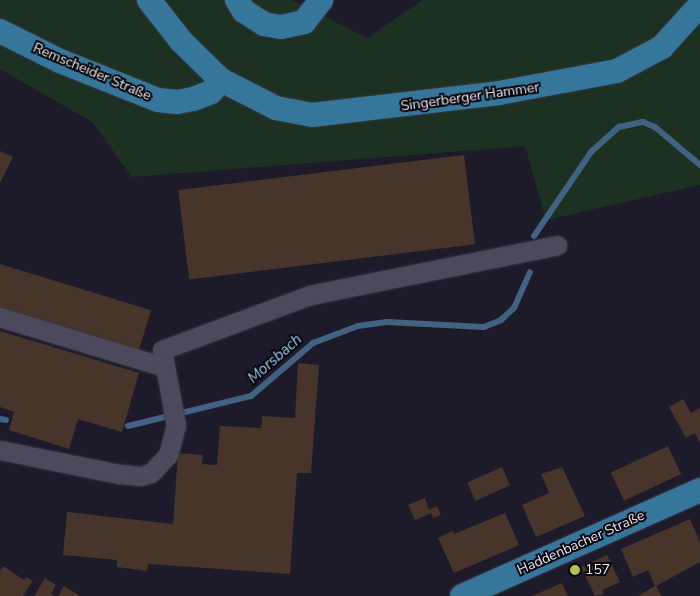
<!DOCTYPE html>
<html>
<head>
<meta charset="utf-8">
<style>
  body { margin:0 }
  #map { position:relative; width:700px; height:596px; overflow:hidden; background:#1d1a2a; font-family:"Nunito Sans",sans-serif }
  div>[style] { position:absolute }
  .green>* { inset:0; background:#1c3121 }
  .stream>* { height:6px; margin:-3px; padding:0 3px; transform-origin:3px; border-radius:3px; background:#416280 }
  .building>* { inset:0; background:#47352b; transform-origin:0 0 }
  .roads { filter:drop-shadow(0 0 1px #393744) drop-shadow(0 0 1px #393744) }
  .minor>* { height:19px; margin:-9.5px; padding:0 9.5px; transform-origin:9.5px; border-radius:9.5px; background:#4b495b }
  .major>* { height:24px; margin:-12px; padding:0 12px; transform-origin:12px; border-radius:12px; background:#37769b }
  .dots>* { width:14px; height:14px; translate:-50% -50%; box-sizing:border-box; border:2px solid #07060d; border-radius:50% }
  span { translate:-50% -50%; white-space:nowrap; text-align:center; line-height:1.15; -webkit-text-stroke:4px #07060d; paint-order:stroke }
  .street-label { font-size:14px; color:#e9e7f3 }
  .poi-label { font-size:14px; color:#e9e7f3 }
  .left { translate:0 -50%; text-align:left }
  .water-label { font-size:15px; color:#a1ccf4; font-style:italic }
</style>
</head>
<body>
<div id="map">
  <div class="green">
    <i style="clip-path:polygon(0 0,292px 0,367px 38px,423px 0,700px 0,700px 185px,546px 220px,525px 146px,132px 177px,92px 122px,0 69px)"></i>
  </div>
  <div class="stream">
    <i style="left:534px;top:236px;width:102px;rotate:-55.8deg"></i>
    <i style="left:591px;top:152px;width:38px;rotate:-42deg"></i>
    <i style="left:619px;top:127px;width:25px;rotate:-12deg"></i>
    <i style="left:643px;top:122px;width:13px;rotate:23deg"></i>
    <i style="left:655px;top:127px;width:59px;rotate:40.2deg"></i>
    <i style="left:0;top:419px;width:6px;rotate:9deg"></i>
    <i style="left:128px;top:426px;width:127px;rotate:-13.7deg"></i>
    <i style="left:251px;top:396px;width:82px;rotate:-40.5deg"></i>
    <i style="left:313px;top:343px;width:48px;rotate:-20.7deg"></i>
    <i style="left:358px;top:326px;width:29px;rotate:-8deg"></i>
    <i style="left:387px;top:322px;width:97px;rotate:3deg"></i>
    <i style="left:484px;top:327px;width:18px;rotate:-22deg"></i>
    <i style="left:501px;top:320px;width:18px;rotate:-43deg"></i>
    <i style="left:514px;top:308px;width:39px;rotate:-66deg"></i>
  </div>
  <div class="building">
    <i style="clip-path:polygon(0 151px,13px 157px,0 183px)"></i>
    <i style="left:464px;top:155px;width:90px;height:288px;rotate:83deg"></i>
    <i style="left:0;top:264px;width:158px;height:42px;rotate:17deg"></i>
    <i style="clip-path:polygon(0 331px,139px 373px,122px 432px,78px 419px,69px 449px,9px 430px,14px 412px,0 407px)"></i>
    <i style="clip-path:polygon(298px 363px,319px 365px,311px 473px,297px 473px,290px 574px,148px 564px,147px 571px,117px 567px,117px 560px,63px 555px,67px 512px,173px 524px,178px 453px,203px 455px,202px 464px,217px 465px,220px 426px,261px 428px,262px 416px,295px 418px)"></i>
    <i style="clip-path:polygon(683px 399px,691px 413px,700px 408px,700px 443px,695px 433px,686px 438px,669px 407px)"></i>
    <i style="left:668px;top:446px;width:31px;height:63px;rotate:65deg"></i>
    <i style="left:502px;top:467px;width:20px;height:38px;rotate:66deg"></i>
    <i style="clip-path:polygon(562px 467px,585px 516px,536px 537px,522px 505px,549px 493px,541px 474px)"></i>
    <i style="clip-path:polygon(425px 498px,429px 510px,437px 506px,441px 515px,433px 518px,431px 513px,415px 520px,408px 505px)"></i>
    <i style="clip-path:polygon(505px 513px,519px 545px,454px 573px,438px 538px,453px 531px,454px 534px)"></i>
    <i style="clip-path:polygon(690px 519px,700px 542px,700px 562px,656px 586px,662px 596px,638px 596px,655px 586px,648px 570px,633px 577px,621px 549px)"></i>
    <i style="clip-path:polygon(607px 555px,620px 582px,602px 590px,604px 594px,595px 596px,581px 567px)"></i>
    <i style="clip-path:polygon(3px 566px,24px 580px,26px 577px,33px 581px,23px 596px,0 596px,0 571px)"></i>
    <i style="clip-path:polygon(45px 578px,56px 585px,51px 594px,55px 596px,34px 596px)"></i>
    <i style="clip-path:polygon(562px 583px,568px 596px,532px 596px)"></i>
    <i style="clip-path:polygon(64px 586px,80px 596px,58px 596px)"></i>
  </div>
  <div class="roads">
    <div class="minor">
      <i style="left:0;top:317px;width:172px;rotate:16.9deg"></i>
      <i style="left:0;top:450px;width:121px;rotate:11.4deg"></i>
      <i style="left:119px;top:474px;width:22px;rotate:5deg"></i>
      <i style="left:141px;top:476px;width:10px;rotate:-17deg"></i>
      <i style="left:151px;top:473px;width:25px;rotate:-47deg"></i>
      <i style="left:168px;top:455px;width:31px;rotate:-75deg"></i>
      <i style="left:176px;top:425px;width:76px;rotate:-100.6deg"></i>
      <i style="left:162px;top:350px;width:158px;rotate:-20.4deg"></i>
      <i style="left:310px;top:295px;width:252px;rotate:-11.4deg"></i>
    </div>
    <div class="major">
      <i style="left:149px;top:0;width:52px;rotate:52deg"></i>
      <i style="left:181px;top:41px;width:56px;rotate:44.3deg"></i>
      <i style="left:221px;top:80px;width:62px;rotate:27deg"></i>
      <i style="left:276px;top:108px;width:37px;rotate:11deg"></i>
      <i style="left:312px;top:115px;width:188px;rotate:-6.7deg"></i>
      <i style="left:499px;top:93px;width:120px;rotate:-10.6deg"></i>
      <i style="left:617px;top:71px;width:51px;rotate:-28.1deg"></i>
      <i style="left:662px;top:47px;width:57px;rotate:-47.9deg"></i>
      <i style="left:237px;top:0;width:13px;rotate:58deg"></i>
      <i style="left:244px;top:11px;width:24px;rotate:33deg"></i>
      <i style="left:264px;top:24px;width:17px;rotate:10deg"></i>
      <i style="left:281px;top:27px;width:24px;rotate:-12deg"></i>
      <i style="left:304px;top:22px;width:28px;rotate:-52deg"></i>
      <i style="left:0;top:31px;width:67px;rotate:26.6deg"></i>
      <i style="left:60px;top:61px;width:105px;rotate:21.7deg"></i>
      <i style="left:158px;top:100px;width:19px;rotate:6deg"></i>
      <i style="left:177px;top:102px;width:16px;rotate:-11deg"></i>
      <i style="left:193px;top:99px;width:19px;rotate:-21deg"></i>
      <i style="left:211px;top:92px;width:16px;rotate:-50deg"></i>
      <i style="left:462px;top:596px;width:261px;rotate:-24deg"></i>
    </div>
  </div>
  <div class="dots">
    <i style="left:575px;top:570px;background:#b3c24b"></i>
  </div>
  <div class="street-label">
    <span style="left:92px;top:72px;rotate:23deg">Remscheider Straße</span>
    <span style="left:470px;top:97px;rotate:-8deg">Singerberger Hammer</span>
    <span style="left:581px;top:543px;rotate:-24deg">Haddenbacher Straße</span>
  </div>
  <div class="poi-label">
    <span class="left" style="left:585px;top:570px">157</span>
  </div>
  <div class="water-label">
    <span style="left:275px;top:359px;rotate:-41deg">Morsbach</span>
  </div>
</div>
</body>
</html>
